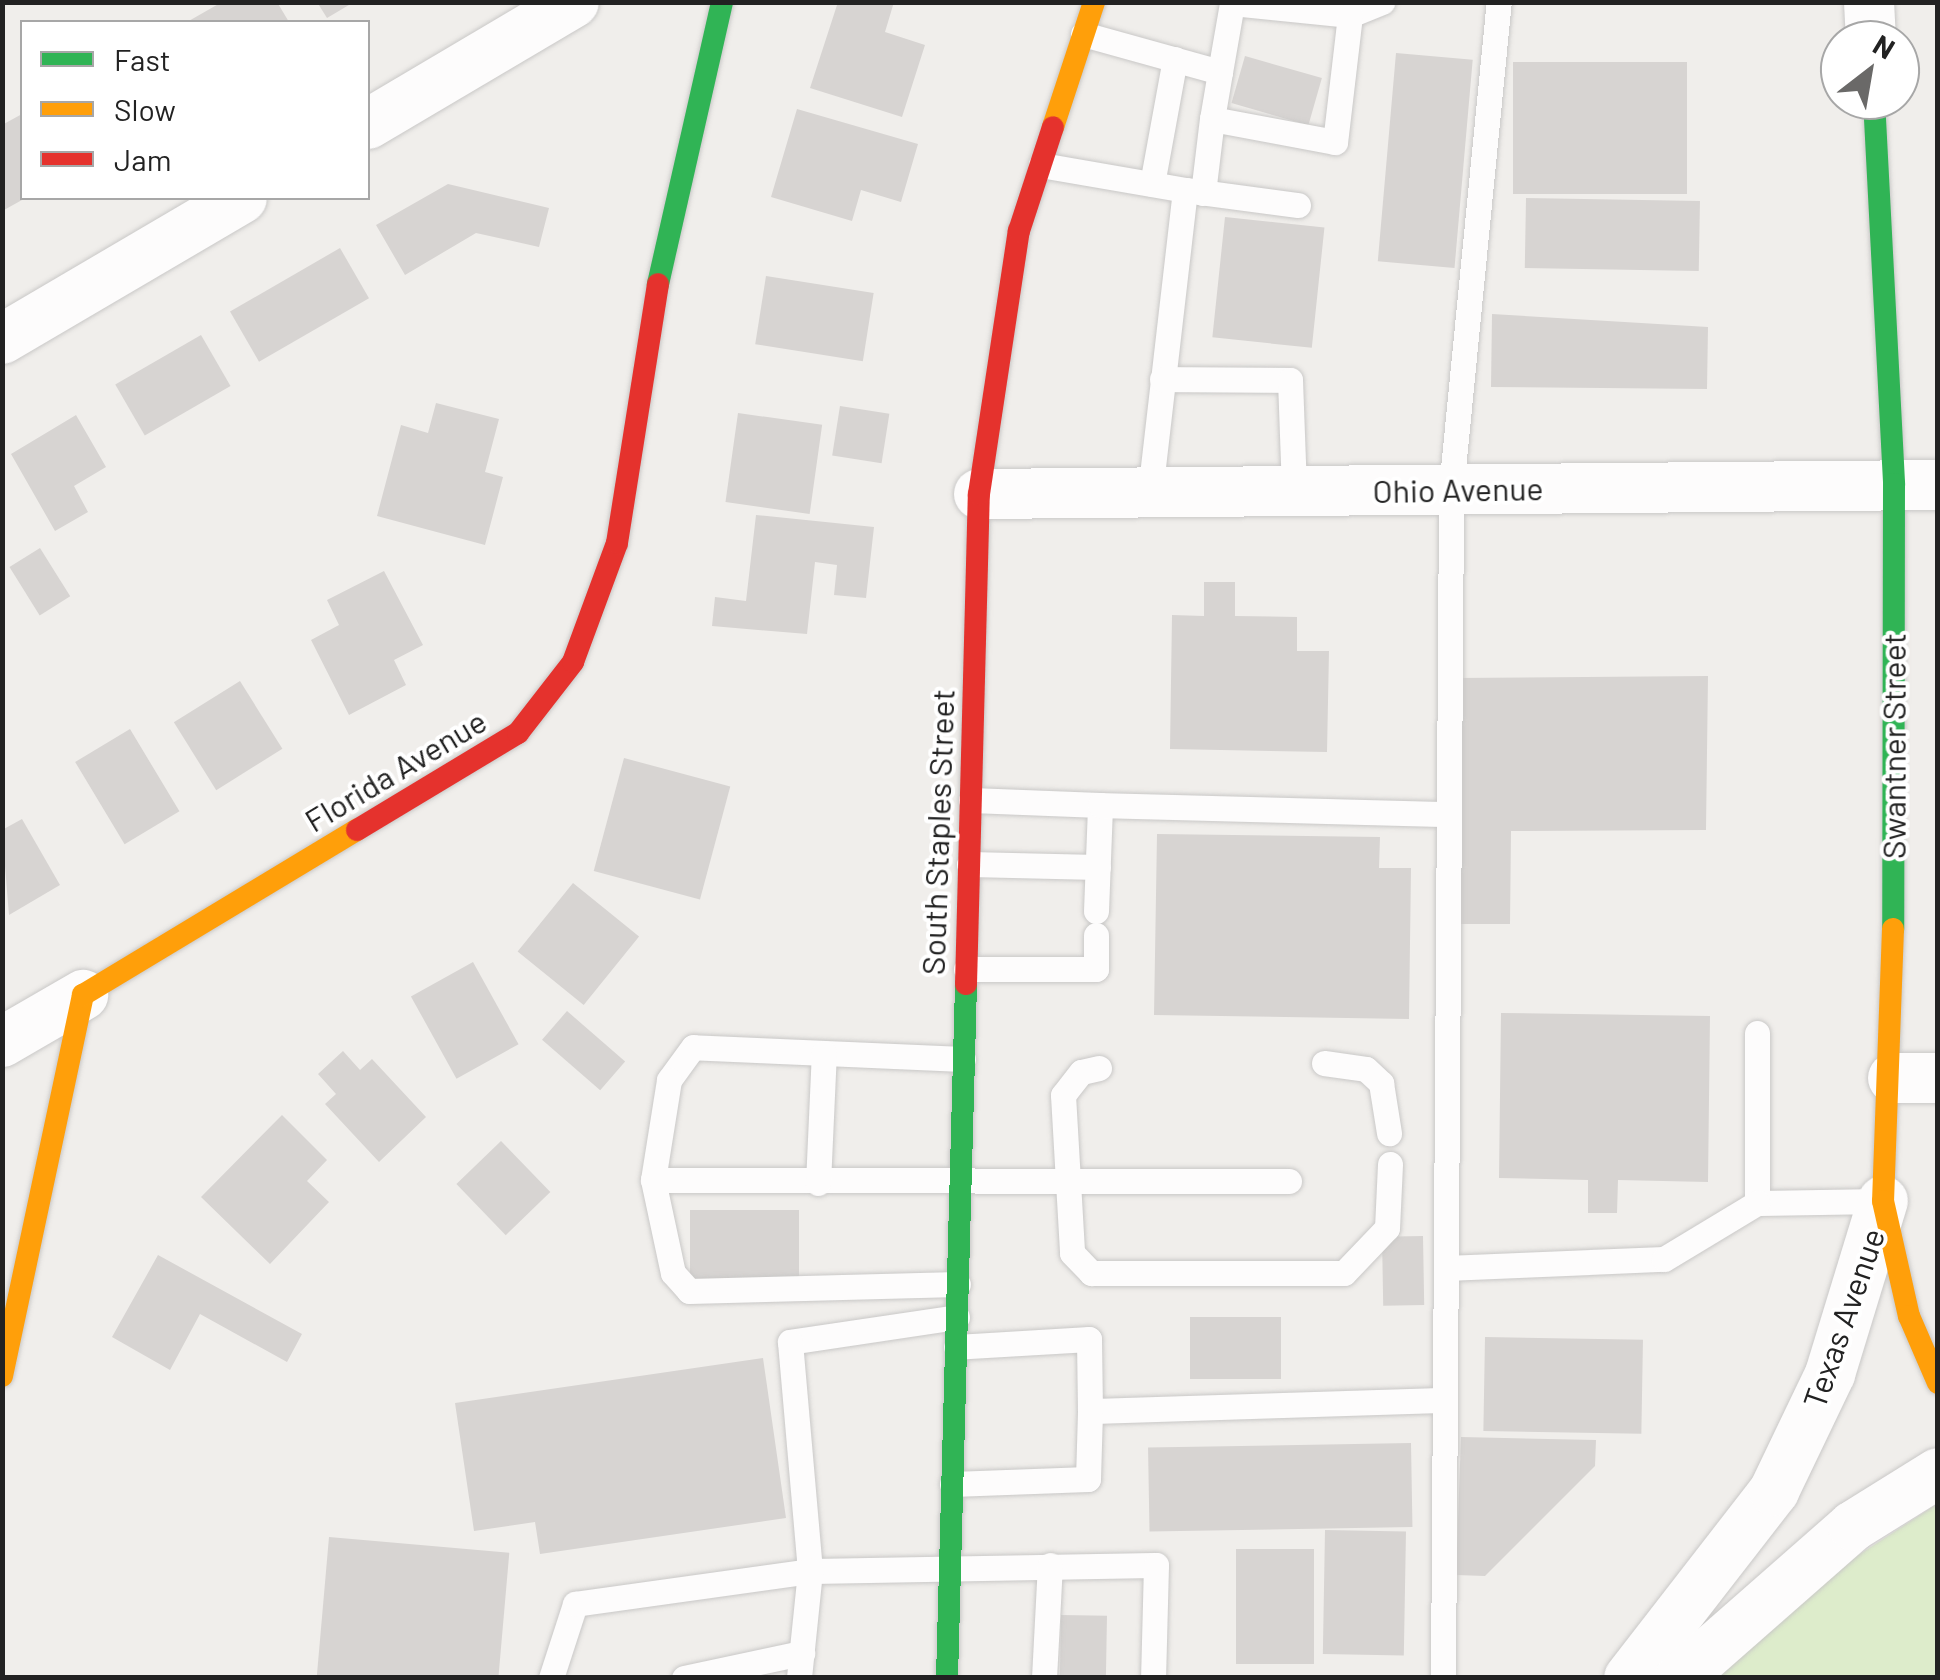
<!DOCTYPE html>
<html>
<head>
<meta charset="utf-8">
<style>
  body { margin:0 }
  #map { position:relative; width:1940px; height:1680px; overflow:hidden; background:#f0eeeb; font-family:Barlow,sans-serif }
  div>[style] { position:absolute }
  .grass>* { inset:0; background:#ddeccb }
  .building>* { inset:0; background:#d7d4d2; transform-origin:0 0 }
  .roads { filter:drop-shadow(0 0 2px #c9c8c7) drop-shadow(0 0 2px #c9c8c7) }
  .lane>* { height:25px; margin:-12.5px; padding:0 12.5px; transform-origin:12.5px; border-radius:12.5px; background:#fdfcfc }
  .street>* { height:50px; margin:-25px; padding:0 25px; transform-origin:25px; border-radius:25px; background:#fdfcfc }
  .fast>* { height:22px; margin:-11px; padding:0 11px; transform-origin:11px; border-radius:11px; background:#30b455 }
  .slow>* { height:22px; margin:-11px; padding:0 11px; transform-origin:11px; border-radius:11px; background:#ff9f0a }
  .jam>* { height:22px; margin:-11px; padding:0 11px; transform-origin:11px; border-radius:11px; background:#e5322d }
  span { translate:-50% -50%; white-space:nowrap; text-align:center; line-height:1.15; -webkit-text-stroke:8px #fff; paint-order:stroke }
  .street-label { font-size:32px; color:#222 }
  .frame { position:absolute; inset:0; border:5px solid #222; pointer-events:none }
  .legend { position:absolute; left:20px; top:20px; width:350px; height:180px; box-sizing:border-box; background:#fff; border:2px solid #a7a7a7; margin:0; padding:12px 18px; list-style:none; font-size:30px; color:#222 }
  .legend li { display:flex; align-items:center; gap:20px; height:50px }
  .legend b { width:50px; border:2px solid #a7a7a7 }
  .north { position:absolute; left:1820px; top:20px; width:100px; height:100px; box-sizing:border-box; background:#fff; border:2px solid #a7a7a7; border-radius:50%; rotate:31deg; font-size:28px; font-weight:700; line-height:40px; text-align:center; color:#222 }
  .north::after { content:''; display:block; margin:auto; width:35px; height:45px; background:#6a6968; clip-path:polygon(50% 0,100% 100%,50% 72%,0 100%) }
</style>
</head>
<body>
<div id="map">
  <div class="grass">
    <i style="clip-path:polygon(1937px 1504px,1937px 1677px,1713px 1678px,1800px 1593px)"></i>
  </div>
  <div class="building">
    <i style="clip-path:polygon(222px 2px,277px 2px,289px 22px,187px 22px)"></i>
    <i style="clip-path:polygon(317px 2px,354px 2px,327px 18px)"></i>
    <i style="clip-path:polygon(838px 2px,894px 2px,885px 32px,925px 45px,902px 117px,810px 88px)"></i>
    <i style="left:1396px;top:53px;width:77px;height:209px;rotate:5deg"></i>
    <i style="left:1245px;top:56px;width:80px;height:49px;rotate:16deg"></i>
    <i style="left:1687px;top:62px;width:132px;height:174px;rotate:90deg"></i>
    <i style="clip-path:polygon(797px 109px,918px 144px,901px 202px,861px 190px,852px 221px,771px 197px)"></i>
    <i style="clip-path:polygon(22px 114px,22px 200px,4px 210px,2px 125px)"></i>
    <i style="clip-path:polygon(448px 184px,549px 208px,539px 247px,476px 233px,405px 275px,376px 225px)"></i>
    <i style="left:1526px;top:198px;width:174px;height:70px;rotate:1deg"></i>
    <i style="left:1225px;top:217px;width:100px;height:121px;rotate:6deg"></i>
    <i style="left:340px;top:248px;width:58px;height:127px;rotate:60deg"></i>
    <i style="left:766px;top:276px;width:109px;height:69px;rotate:9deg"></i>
    <i style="clip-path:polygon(1492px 314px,1708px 327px,1707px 389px,1491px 387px)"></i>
    <i style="left:201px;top:335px;width:59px;height:99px;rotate:60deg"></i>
    <i style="clip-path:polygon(436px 403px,499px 419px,485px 472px,503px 477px,485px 545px,377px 516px,401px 425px,428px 433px)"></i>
    <i style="left:840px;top:406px;width:50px;height:50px;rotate:9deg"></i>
    <i style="left:738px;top:413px;width:85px;height:90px;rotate:8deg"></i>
    <i style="clip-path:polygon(76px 415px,106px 467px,74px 486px,88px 512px,55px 531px,11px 454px)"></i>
    <i style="clip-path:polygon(756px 515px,874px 527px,866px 598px,834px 595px,837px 565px,815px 562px,807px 634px,712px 626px,715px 597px,746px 601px)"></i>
    <i style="left:40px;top:548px;width:57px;height:36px;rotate:58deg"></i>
    <i style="clip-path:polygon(384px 571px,423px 645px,394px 660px,406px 685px,349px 715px,311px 640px,339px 625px,327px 600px)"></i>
    <i style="clip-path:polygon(1204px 582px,1235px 582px,1235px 616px,1297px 617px,1297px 651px,1329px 651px,1327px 752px,1170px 749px,1172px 615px,1204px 616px)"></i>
    <i style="clip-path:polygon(1708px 676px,1706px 830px,1511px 831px,1510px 924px,1456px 924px,1456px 678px)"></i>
    <i style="left:240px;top:681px;width:80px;height:78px;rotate:58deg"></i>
    <i style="left:130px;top:729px;width:96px;height:64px;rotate:59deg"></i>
    <i style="left:624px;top:758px;width:110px;height:117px;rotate:15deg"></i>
    <i style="clip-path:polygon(22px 819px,60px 885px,9px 915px,2px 830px)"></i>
    <i style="clip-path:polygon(1157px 834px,1380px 837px,1379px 868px,1411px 868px,1409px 1019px,1154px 1015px)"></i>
    <i style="left:573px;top:883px;width:85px;height:88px;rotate:39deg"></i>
    <i style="left:473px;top:962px;width:94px;height:71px;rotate:61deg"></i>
    <i style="left:567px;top:1011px;width:77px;height:38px;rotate:41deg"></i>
    <i style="clip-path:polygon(1501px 1013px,1710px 1016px,1708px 1182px,1618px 1180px,1617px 1213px,1588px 1213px,1588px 1180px,1499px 1178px)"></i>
    <i style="clip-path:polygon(343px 1051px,360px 1070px,372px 1059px,426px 1117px,379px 1162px,325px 1104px,336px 1094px,318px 1074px)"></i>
    <i style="clip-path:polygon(282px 1115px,327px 1160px,307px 1181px,329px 1202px,270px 1264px,201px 1197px)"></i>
    <i style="left:501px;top:1141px;width:71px;height:62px;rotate:46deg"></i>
    <i style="left:690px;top:1210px;width:109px;height:72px"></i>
    <i style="left:1423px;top:1236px;width:69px;height:41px;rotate:89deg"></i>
    <i style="clip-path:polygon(158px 1255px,302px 1334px,287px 1362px,200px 1314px,170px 1370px,112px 1337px)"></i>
    <i style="left:1281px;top:1317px;width:62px;height:91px;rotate:90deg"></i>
    <i style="left:1485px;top:1337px;width:158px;height:94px;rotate:1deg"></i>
    <i style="clip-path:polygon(763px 1358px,786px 1518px,540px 1554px,535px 1522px,474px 1531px,455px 1403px)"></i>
    <i style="clip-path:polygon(1461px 1437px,1596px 1440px,1595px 1466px,1485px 1576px,1456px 1575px)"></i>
    <i style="left:1411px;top:1443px;width:84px;height:263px;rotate:89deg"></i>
    <i style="left:1325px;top:1530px;width:81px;height:124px;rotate:1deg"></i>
    <i style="left:329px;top:1537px;width:181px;height:142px;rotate:5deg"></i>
    <i style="left:1314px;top:1549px;width:115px;height:78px;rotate:90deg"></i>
    <i style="left:1061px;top:1615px;width:46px;height:63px;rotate:1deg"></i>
  </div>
  <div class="roads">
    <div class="lane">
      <i style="left:1350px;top:15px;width:35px;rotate:-22deg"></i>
      <i style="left:1083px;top:34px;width:142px;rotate:15.5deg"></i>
      <i style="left:1220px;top:72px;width:70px;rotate:-80.1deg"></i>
      <i style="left:1232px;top:3px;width:119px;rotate:5.8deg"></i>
      <i style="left:1350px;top:15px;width:128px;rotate:96.7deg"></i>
      <i style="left:1335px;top:142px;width:125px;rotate:-169.4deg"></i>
      <i style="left:1212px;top:119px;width:48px;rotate:-80.3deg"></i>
      <i style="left:1041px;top:165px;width:146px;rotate:9.8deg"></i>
      <i style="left:1185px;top:190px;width:303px;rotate:96.6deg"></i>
      <i style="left:1152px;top:184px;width:127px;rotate:-79.6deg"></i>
      <i style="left:1185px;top:190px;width:114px;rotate:7.6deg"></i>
      <i style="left:1203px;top:193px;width:75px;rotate:-83.1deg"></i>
      <i style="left:1162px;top:379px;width:128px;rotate:0.4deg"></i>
      <i style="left:1290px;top:380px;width:110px;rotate:87.9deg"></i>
      <i style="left:971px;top:800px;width:129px;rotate:2.2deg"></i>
      <i style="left:969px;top:864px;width:129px;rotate:1.3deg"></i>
      <i style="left:1096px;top:911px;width:106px;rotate:-87.8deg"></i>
      <i style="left:1100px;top:805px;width:348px;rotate:1.5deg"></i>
      <i style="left:966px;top:969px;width:130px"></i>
      <i style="left:1096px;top:969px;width:34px;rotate:-90deg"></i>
      <i style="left:1757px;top:1033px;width:170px;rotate:90deg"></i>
      <i style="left:1757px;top:1203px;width:126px;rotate:-0.9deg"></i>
      <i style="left:963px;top:1059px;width:270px;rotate:-177.5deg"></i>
      <i style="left:693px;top:1047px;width:41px;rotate:126deg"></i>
      <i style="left:669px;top:1080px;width:101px;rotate:99.1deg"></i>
      <i style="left:653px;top:1180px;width:636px;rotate:0.09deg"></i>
      <i style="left:1324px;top:1063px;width:42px;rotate:8.1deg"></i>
      <i style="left:1366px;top:1069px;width:21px;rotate:43deg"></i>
      <i style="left:1381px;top:1083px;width:51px;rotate:80.9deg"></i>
      <i style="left:1099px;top:1068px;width:18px;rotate:167deg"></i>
      <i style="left:1081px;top:1072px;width:29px;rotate:128deg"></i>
      <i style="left:1063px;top:1095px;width:158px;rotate:86.7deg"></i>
      <i style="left:1072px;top:1253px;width:28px;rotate:46deg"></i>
      <i style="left:1091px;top:1273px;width:253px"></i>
      <i style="left:1344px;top:1273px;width:62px;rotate:-46.3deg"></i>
      <i style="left:1387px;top:1228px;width:64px;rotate:-87.3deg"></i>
      <i style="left:653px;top:1180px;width:95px;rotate:77.9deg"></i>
      <i style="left:673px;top:1273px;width:24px;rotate:48deg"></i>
      <i style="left:689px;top:1291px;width:269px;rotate:-1.5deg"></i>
      <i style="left:818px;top:1183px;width:130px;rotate:-87.4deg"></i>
      <i style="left:1446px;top:1268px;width:218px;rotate:-2.4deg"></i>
      <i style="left:1664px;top:1259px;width:109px;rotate:-31.1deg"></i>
      <i style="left:957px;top:1317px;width:169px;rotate:171.5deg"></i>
      <i style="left:790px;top:1342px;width:230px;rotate:85deg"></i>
      <i style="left:810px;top:1571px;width:346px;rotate:-1deg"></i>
      <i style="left:1156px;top:1565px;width:113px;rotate:91.5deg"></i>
      <i style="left:1090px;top:1411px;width:354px;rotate:-1.8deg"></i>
      <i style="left:952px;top:1484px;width:136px;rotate:-2.1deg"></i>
      <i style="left:1088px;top:1479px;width:68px;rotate:-88.3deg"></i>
      <i style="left:1090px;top:1411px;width:72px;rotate:-90.8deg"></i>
      <i style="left:1089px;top:1339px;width:133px;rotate:176.6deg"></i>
      <i style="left:551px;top:1678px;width:78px;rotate:-72deg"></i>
      <i style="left:575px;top:1604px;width:237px;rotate:-8deg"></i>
      <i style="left:810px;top:1571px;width:108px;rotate:95.9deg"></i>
      <i style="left:684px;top:1678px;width:121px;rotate:-12deg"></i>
      <i style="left:1044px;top:1678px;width:113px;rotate:-87deg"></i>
      <i style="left:1443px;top:1678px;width:1189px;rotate:-89.61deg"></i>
      <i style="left:1451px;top:489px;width:489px;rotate:-84.4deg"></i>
    </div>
    <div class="street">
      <i style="left:1869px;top:2px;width:38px;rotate:87deg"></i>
      <i style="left:368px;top:124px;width:239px;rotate:-30.6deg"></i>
      <i style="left:2px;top:339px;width:278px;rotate:-30.4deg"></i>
      <i style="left:979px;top:494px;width:959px;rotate:-0.54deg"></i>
      <i style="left:2px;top:1042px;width:94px;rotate:-30.1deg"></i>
      <i style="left:1893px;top:1078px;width:45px"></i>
      <i style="left:1629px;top:1678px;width:237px;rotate:-52.2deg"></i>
      <i style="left:1774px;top:1491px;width:130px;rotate:-64.4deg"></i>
      <i style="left:1830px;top:1374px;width:181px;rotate:-73deg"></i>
      <i style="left:1680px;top:1678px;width:230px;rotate:-41.3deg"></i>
      <i style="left:1853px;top:1526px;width:100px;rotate:-31.9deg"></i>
    </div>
    <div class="fast">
      <i style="left:1874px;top:100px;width:385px;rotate:87deg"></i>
      <i style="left:1894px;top:484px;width:445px;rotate:90.1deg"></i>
      <i style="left:658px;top:284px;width:289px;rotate:-77.2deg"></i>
      <i style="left:947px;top:1678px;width:694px;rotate:-88.43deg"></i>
    </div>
    <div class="slow">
      <i style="left:1053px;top:127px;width:132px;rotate:-71.8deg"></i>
      <i style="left:1893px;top:929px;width:272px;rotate:92.1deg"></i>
      <i style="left:1883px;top:1201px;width:118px;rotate:77.3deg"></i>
      <i style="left:1909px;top:1316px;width:73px;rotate:66.6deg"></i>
      <i style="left:2px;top:1376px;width:390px;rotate:-78deg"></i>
      <i style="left:83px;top:995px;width:320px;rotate:-31.1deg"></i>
    </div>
    <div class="jam">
      <i style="left:357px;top:830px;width:188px;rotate:-31.1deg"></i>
      <i style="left:518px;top:733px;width:90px;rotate:-52.2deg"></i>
      <i style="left:573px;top:662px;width:127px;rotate:-69.7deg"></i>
      <i style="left:617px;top:543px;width:262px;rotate:-81deg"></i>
      <i style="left:966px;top:984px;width:490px;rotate:-88.5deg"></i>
      <i style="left:979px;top:494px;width:266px;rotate:-81.4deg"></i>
      <i style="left:1019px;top:231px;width:109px;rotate:-71.9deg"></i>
    </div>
  </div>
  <div class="street-label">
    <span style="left:1458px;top:489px;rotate:-1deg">Ohio Avenue</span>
    <span style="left:1893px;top:746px;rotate:-90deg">Swantner Street</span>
    <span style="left:395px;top:770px;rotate:-31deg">Florida Avenue</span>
    <span style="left:937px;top:832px;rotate:-88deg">South Staples Street</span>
    <span style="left:1843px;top:1318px;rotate:-71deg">Texas Avenue</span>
  </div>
  <div class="frame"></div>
  <ul class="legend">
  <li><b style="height:12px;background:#30b455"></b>Fast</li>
  <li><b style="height:12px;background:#ff9f0a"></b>Slow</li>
  <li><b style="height:12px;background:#e5322d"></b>Jam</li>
  </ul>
  <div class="north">N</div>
</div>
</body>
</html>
